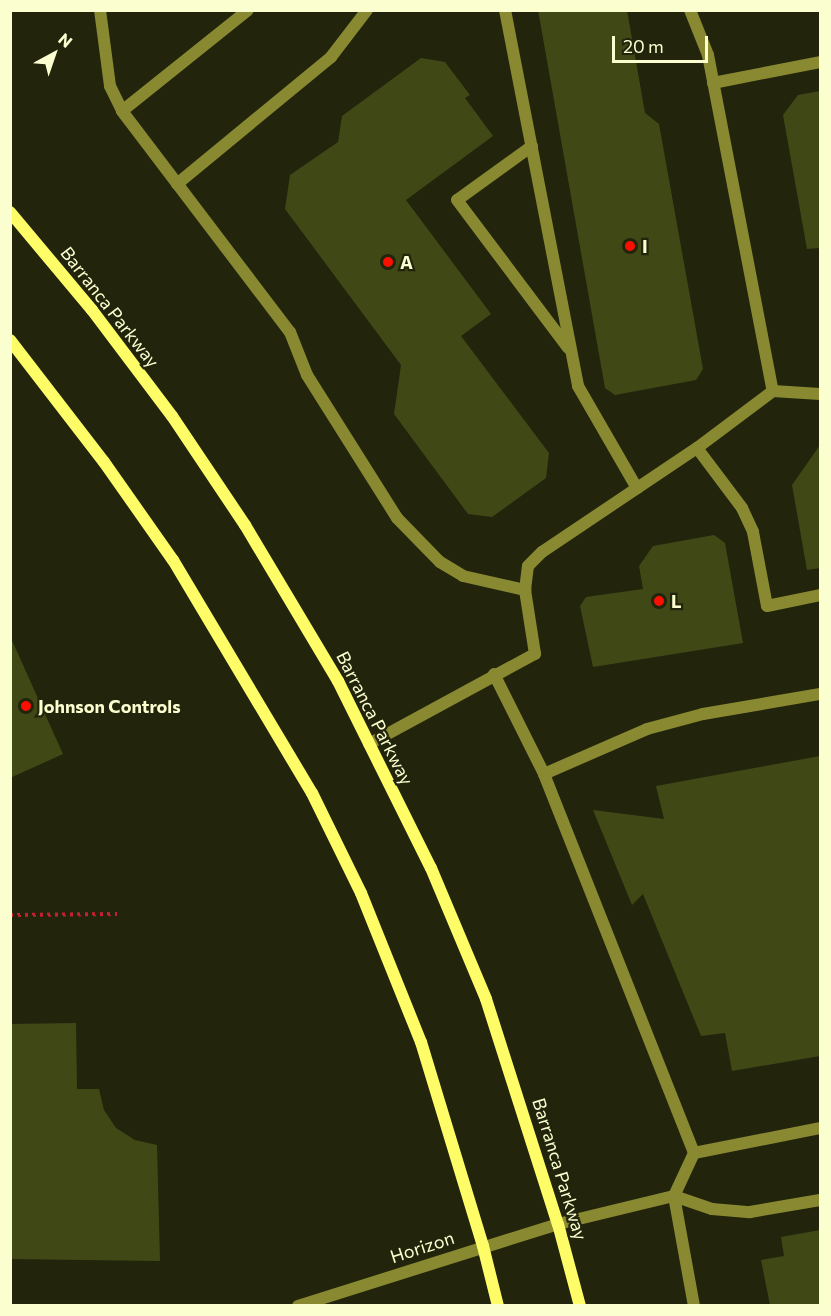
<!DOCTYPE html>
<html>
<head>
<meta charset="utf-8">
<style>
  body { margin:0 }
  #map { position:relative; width:831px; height:1316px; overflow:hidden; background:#22250c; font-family:Commissioner,sans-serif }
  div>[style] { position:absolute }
  .building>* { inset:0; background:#404816 }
  .path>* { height:4px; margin-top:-2px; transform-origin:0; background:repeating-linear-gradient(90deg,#c12131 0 3px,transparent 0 7.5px) }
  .lane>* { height:12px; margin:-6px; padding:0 6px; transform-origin:6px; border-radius:6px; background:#898932 }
  .street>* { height:12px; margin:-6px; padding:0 6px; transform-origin:6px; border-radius:6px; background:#898932 }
  .secondary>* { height:12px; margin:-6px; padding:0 6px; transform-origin:6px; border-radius:6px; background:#fffd67 }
  .dots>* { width:16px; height:16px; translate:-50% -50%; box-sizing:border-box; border:3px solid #22250c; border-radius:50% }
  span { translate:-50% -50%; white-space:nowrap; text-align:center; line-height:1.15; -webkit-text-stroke:4.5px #22250c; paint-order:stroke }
  .poi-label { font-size:18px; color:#fbffd0; font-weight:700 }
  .left { translate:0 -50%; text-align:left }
  .street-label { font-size:18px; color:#fbffd0 }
  .frame { position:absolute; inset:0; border:12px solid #fbffd0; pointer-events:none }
  .north { position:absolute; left:24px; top:24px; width:60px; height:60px; -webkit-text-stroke:4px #22250c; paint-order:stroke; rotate:40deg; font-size:16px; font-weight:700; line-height:24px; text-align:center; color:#fbffd0 }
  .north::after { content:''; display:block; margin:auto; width:21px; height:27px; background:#fbffd0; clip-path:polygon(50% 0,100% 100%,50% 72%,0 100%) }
  .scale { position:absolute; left:612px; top:36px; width:96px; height:27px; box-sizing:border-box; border:3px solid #fbffd0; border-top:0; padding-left:8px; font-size:18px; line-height:21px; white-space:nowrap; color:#fbffd0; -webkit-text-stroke:4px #22250c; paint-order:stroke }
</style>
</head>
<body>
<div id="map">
  <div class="building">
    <i style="clip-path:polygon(538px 10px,627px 10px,645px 113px,659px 124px,703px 369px,696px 380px,615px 395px,605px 388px)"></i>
    <i style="clip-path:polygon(421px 58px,445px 62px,470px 95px,465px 98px,493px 136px,406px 200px,491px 314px,461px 336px,549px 453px,546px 478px,492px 517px,468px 514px,394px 414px,401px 365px,285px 209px,290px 175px,338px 142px,342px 116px)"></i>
    <i style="clip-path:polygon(820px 91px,820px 248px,807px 249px,783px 115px,798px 95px)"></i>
    <i style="clip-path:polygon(820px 445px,820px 568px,807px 570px,792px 485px)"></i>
    <i style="clip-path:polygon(714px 535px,725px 543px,743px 643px,593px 667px,580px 606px,586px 597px,643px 589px,639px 566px,653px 546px)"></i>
    <i style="clip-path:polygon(10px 636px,63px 754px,10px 778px)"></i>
    <i style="clip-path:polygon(820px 756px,820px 1056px,732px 1071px,725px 1033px,701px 1036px,643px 894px,632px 905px,593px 810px,664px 819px,656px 786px)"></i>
    <i style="clip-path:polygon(76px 1023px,77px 1089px,99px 1089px,104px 1110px,116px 1128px,135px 1140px,157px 1145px,160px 1261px,10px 1259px,10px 1024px)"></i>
    <i style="clip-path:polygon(820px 1230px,820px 1305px,770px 1305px,761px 1260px,784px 1256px,781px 1237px)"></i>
  </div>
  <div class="path">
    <i style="left:10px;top:915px;width:107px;rotate:-0.5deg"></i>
  </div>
  <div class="lane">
    <i style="left:100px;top:10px;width:77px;rotate:82.5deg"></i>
    <i style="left:110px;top:86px;width:28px;rotate:64deg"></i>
    <i style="left:122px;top:111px;width:278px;rotate:52.8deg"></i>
    <i style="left:290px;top:332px;width:46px;rotate:68.4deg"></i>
    <i style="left:307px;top:375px;width:169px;rotate:57.8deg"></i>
    <i style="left:397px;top:518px;width:62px;rotate:45.7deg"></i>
    <i style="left:440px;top:562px;width:27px;rotate:31deg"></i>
    <i style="left:463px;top:576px;width:64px;rotate:12.7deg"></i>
    <i style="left:505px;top:10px;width:383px;rotate:79deg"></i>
    <i style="left:578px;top:386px;width:118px;rotate:60deg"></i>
    <i style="left:690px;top:10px;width:48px;rotate:68.2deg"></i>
    <i style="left:708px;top:55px;width:342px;rotate:79.1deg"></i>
    <i style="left:713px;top:83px;width:109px;rotate:-11.1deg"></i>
    <i style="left:122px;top:111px;width:161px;rotate:-38.7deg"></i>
    <i style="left:532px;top:146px;width:92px;rotate:144.2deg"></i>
    <i style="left:457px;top:200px;width:185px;rotate:53.1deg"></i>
    <i style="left:177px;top:184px;width:200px;rotate:-39.5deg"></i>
    <i style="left:331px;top:57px;width:59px;rotate:-52.5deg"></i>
    <i style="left:697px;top:448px;width:75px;rotate:53.1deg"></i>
    <i style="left:742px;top:508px;width:26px;rotate:65deg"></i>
    <i style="left:753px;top:532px;width:75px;rotate:79.3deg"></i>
    <i style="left:767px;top:606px;width:54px;rotate:-11.7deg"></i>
    <i style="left:494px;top:674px;width:112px;rotate:63.4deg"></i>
    <i style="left:544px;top:774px;width:408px;rotate:68.4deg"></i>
    <i style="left:694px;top:1153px;width:128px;rotate:-11.2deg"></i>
    <i style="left:369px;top:744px;width:189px;rotate:-28.5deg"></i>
    <i style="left:535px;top:654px;width:65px;rotate:-98.9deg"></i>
    <i style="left:525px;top:590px;width:24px;rotate:-83deg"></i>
    <i style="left:528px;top:566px;width:20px;rotate:-45deg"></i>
    <i style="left:542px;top:552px;width:187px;rotate:-33.9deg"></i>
    <i style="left:697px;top:448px;width:95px;rotate:-36.9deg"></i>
    <i style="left:773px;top:391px;width:47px;rotate:3.7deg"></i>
    <i style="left:544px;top:774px;width:112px;rotate:-23.6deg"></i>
    <i style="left:647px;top:729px;width:58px;rotate:-15deg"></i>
    <i style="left:703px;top:714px;width:119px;rotate:-9.7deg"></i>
    <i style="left:694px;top:1153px;width:47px;rotate:114.9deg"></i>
    <i style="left:674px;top:1196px;width:112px;rotate:79.7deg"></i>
    <i style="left:558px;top:1224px;width:119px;rotate:-13.6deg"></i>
    <i style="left:674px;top:1196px;width:40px;rotate:18.9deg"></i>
    <i style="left:712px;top:1209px;width:38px;rotate:5deg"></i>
    <i style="left:750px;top:1212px;width:71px;rotate:-9.7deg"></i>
  </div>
  <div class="street">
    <i style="left:298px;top:1306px;width:273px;rotate:-17.5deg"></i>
  </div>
  <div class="secondary">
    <i style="left:10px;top:212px;width:128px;rotate:50.1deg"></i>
    <i style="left:92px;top:310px;width:133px;rotate:53deg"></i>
    <i style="left:172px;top:416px;width:131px;rotate:56.2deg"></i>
    <i style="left:245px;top:525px;width:182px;rotate:59.2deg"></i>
    <i style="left:338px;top:681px;width:209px;rotate:63.6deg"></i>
    <i style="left:431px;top:868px;width:142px;rotate:67.2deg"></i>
    <i style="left:486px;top:999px;width:236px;rotate:72.3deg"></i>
    <i style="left:558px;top:1224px;width:85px;rotate:75deg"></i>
    <i style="left:10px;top:340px;width:154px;rotate:52.4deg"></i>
    <i style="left:104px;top:462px;width:120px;rotate:54.9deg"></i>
    <i style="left:173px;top:560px;width:271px;rotate:59.2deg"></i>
    <i style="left:312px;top:793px;width:111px;rotate:63.9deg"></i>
    <i style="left:361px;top:893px;width:161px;rotate:68.1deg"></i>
    <i style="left:421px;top:1042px;width:213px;rotate:73.1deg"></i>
    <i style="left:483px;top:1246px;width:62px;rotate:76deg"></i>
  </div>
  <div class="dots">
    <i style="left:630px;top:246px;background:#fb0f00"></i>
    <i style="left:388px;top:262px;background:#fb0f00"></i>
    <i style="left:659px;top:601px;background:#fb0f00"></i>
    <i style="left:26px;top:706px;background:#fb0f00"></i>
  </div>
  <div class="poi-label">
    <span class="left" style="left:642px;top:246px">I</span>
    <span class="left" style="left:400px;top:262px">A</span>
    <span class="left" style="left:671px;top:601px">L</span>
    <span class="left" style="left:38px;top:706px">Johnson Controls</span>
  </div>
  <div class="street-label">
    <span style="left:110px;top:307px;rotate:52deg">Barranca Parkway</span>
    <span style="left:375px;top:718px;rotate:63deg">Barranca Parkway</span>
    <span style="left:560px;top:1169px;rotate:73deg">Barranca Parkway</span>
    <span style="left:422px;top:1247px;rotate:-18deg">Horizon</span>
  </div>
  <div class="frame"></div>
  <div class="north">N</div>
  <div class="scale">20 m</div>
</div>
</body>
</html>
